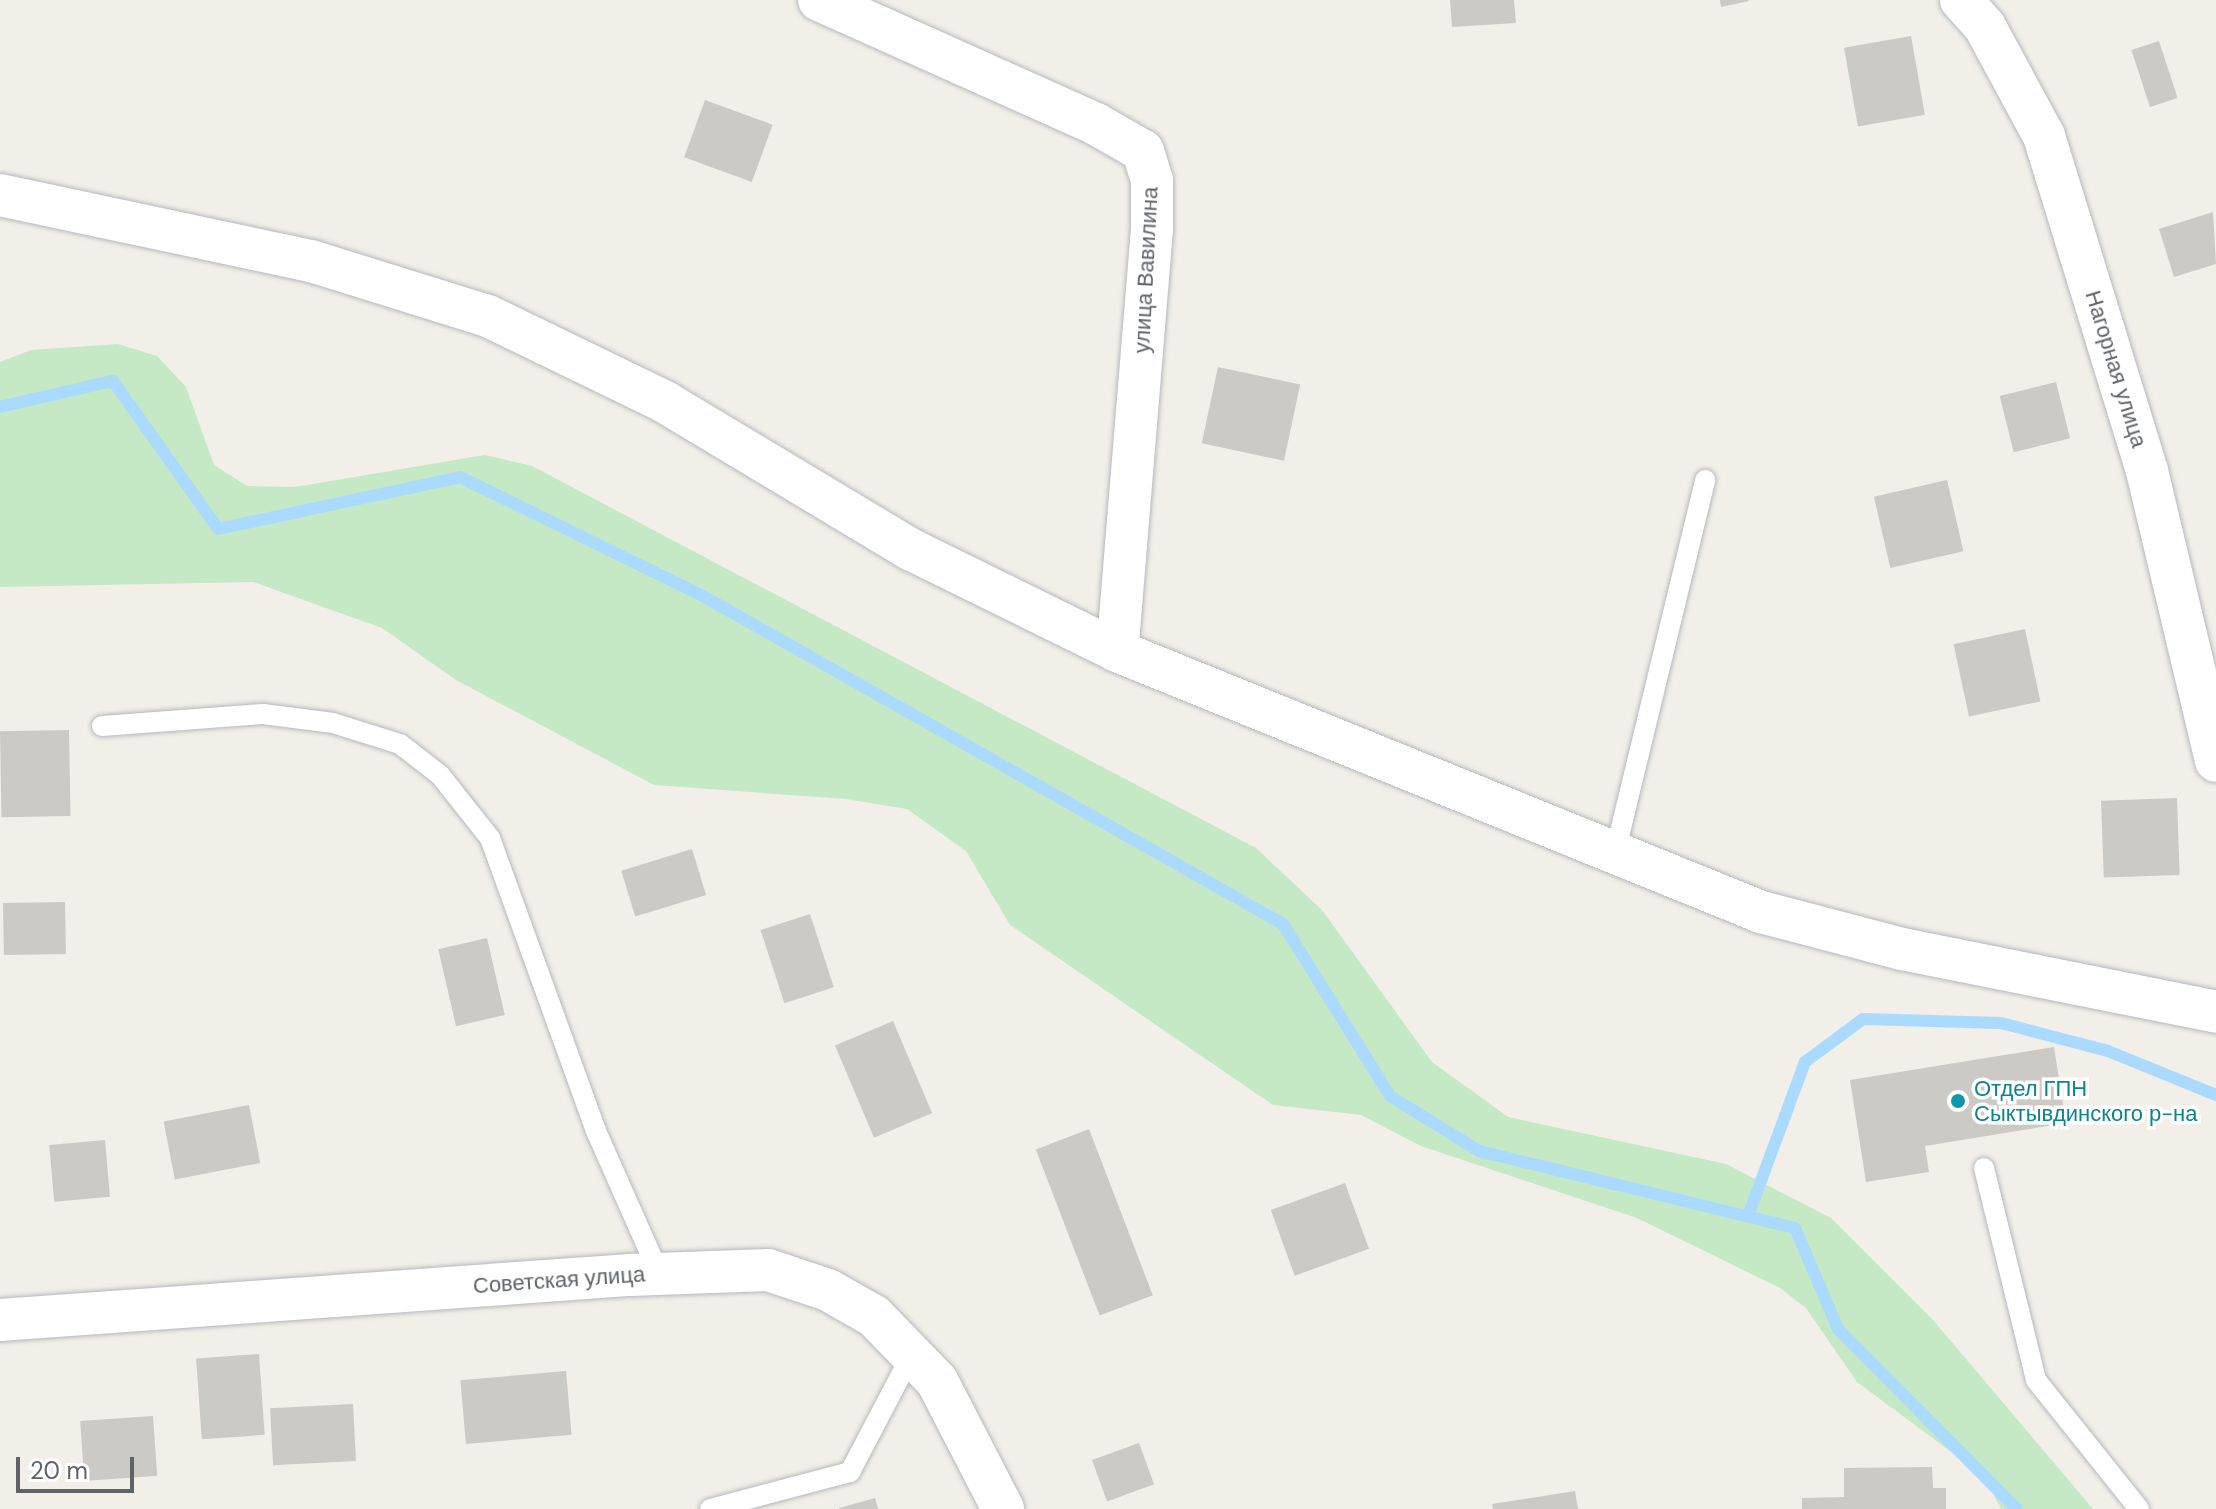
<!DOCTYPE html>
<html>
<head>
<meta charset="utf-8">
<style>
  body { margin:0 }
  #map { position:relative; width:2216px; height:1509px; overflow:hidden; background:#f1efe8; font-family:"DM Sans",sans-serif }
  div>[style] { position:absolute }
  .green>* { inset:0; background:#c5e8c5 }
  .stream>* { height:12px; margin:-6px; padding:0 6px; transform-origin:6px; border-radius:6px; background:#aadaff }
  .building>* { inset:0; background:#cccac5; transform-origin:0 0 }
  .roads { filter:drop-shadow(0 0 2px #b5b8bc) drop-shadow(0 0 2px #b5b8bc) }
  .lane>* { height:20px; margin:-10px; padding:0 10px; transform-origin:10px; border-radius:10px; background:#fff }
  .street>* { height:42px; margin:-21px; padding:0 21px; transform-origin:21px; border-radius:21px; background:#fff }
  .dots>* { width:22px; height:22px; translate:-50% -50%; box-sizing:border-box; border:4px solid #fff; border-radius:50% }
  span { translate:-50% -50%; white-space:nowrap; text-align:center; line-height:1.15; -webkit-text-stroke:7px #fff; paint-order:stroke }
  .street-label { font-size:22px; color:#5f6368 }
  .culture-label { font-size:22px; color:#0d838f }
  .left { translate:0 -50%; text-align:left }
  .scale { position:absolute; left:16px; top:1457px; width:118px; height:36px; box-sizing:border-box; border:4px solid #5f6368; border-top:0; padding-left:10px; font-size:24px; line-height:28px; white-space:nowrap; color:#5f6368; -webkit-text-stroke:6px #fff; paint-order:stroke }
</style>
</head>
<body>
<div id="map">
  <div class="green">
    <i style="clip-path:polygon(118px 344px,157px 356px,186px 387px,214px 465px,247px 486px,295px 487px,485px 455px,532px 466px,1256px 848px,1322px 910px,1432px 1062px,1508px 1117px,1726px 1164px,1831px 1218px,1933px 1320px,2093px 1509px,2001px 1509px,1985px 1477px,1857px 1382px,1806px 1308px,1780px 1288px,1637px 1218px,1421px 1146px,1361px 1115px,1273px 1105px,1010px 925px,966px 851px,907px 809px,846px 799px,654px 785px,456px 680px,382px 628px,253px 582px,0 587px,0 362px,31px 350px)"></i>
  </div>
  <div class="stream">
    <i style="left:0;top:407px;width:116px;rotate:-13deg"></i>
    <i style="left:113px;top:381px;width:181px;rotate:54.6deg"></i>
    <i style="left:218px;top:529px;width:248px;rotate:-12.1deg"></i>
    <i style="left:460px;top:477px;width:271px;rotate:26.1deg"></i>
    <i style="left:703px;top:596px;width:666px;rotate:29.49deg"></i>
    <i style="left:1283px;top:924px;width:203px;rotate:58.1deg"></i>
    <i style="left:1390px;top:1096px;width:105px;rotate:31.7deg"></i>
    <i style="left:1479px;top:1151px;width:325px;rotate:13.7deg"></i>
    <i style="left:1795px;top:1228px;width:110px;rotate:66.9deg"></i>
    <i style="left:1838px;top:1329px;width:254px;rotate:45.2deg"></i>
    <i style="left:1748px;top:1216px;width:164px;rotate:-69.7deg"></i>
    <i style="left:1805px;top:1062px;width:72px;rotate:-36.6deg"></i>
    <i style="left:1863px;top:1019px;width:138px;rotate:1.7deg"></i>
    <i style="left:2001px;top:1023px;width:111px;rotate:14.7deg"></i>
    <i style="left:2108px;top:1051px;width:117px;rotate:22.2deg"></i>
  </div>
  <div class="building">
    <i style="clip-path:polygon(1450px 0,1514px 0,1516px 23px,1452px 27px)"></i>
    <i style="clip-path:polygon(1720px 0,1748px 0,1749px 1px,1721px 7px)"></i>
    <i style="left:1911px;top:36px;width:80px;height:68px;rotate:80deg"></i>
    <i style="left:2159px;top:41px;width:60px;height:29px;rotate:72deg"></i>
    <i style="left:705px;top:100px;width:72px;height:61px;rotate:20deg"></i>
    <i style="clip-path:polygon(2213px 212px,2216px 264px,2174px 277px,2159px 229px)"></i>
    <i style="left:1218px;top:367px;width:84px;height:78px;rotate:12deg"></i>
    <i style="left:2056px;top:382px;width:58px;height:58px;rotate:76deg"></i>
    <i style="left:1947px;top:480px;width:73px;height:75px;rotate:77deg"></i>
    <i style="left:2025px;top:629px;width:74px;height:73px;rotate:78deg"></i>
    <i style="left:69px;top:730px;width:86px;height:69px;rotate:89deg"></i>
    <i style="left:2177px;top:798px;width:77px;height:76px;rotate:88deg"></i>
    <i style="left:692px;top:849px;width:48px;height:74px;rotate:73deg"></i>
    <i style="left:65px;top:902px;width:52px;height:62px;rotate:89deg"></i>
    <i style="left:810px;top:914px;width:77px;height:52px;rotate:72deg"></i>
    <i style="left:487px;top:938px;width:79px;height:50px;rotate:77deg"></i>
    <i style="left:893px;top:1021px;width:100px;height:63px;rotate:67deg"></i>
    <i style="clip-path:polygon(2054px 1047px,2066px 1123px,1925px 1146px,1929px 1172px,1866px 1182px,1850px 1080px)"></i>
    <i style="left:249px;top:1105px;width:59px;height:87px;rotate:79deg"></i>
    <i style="left:1089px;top:1129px;width:178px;height:57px;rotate:69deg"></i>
    <i style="left:105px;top:1140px;width:57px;height:56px;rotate:85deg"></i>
    <i style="left:1345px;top:1183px;width:70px;height:79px;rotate:70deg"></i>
    <i style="left:259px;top:1354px;width:81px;height:63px;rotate:86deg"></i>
    <i style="left:566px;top:1371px;width:64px;height:106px;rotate:85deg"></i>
    <i style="left:353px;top:1404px;width:57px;height:83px;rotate:87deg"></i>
    <i style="left:153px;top:1416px;width:60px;height:73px;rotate:86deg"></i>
    <i style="left:1139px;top:1443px;width:44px;height:50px;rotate:70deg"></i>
    <i style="clip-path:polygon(1932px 1467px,1933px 1488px,1946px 1488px,1946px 1509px,1802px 1509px,1802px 1498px,1844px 1497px,1844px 1468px)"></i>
    <i style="clip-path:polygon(1575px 1491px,1578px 1509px,1493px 1509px,1492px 1504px)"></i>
    <i style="clip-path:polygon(875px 1498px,878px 1509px,839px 1509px,839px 1508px)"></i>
  </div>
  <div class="roads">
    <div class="lane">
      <i style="left:102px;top:726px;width:161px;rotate:-4.3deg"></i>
      <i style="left:263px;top:714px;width:71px;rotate:7.3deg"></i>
      <i style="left:333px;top:723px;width:70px;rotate:17.4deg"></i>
      <i style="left:400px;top:744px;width:51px;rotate:37.8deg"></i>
      <i style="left:440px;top:775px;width:80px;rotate:51.6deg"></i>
      <i style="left:490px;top:838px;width:312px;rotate:70.1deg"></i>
      <i style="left:596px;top:1131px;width:155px;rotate:66.1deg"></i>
      <i style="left:1614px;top:857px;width:388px;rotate:-76.4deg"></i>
      <i style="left:1984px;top:1168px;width:218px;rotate:76.2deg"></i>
      <i style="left:2036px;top:1380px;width:165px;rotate:51.4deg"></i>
      <i style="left:710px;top:1509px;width:145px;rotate:-14.8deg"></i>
      <i style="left:850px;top:1472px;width:133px;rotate:-62.3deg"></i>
    </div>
    <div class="street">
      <i style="left:819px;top:0;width:303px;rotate:24.1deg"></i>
      <i style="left:1096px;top:124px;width:54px;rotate:29.9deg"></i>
      <i style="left:1143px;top:151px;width:30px;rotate:73deg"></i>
      <i style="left:1152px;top:180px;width:49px;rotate:90deg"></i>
      <i style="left:1152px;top:229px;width:423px;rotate:94.7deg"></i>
      <i style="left:1961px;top:0;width:36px;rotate:48deg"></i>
      <i style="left:1985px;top:27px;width:124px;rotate:61.6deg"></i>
      <i style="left:2044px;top:136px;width:350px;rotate:72.9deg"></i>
      <i style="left:2147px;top:471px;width:298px;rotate:76.6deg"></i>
      <i style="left:0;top:195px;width:318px;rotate:12deg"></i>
      <i style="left:311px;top:261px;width:185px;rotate:17.3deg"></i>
      <i style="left:488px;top:316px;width:197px;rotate:25.9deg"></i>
      <i style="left:665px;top:402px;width:286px;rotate:31deg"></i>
      <i style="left:910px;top:549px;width:231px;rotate:26.2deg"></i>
      <i style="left:1117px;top:651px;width:695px;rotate:22.06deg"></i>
      <i style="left:1761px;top:912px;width:146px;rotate:14.7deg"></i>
      <i style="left:1902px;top:949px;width:320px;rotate:11.3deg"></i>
      <i style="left:0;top:1320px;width:632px;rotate:-4.09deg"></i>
      <i style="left:630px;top:1275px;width:138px;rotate:-2.1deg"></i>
      <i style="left:768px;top:1270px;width:63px;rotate:18.4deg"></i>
      <i style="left:828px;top:1290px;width:53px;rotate:29.5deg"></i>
      <i style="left:874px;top:1316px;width:91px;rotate:45.9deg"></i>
      <i style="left:937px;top:1381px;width:144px;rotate:62.7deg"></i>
    </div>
  </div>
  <div class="dots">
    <i style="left:1958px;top:1101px;background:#0f9aa8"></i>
  </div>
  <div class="street-label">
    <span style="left:1146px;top:270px;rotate:-87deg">улица Вавилина</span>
    <span style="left:2116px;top:369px;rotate:73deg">Нагорная улица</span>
    <span style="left:559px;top:1280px;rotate:-4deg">Советская улица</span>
  </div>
  <div class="culture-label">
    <span class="left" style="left:1974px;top:1101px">Отдел ГПН<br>Сыктывдинского р-на</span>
  </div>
  <div class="scale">20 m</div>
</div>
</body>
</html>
